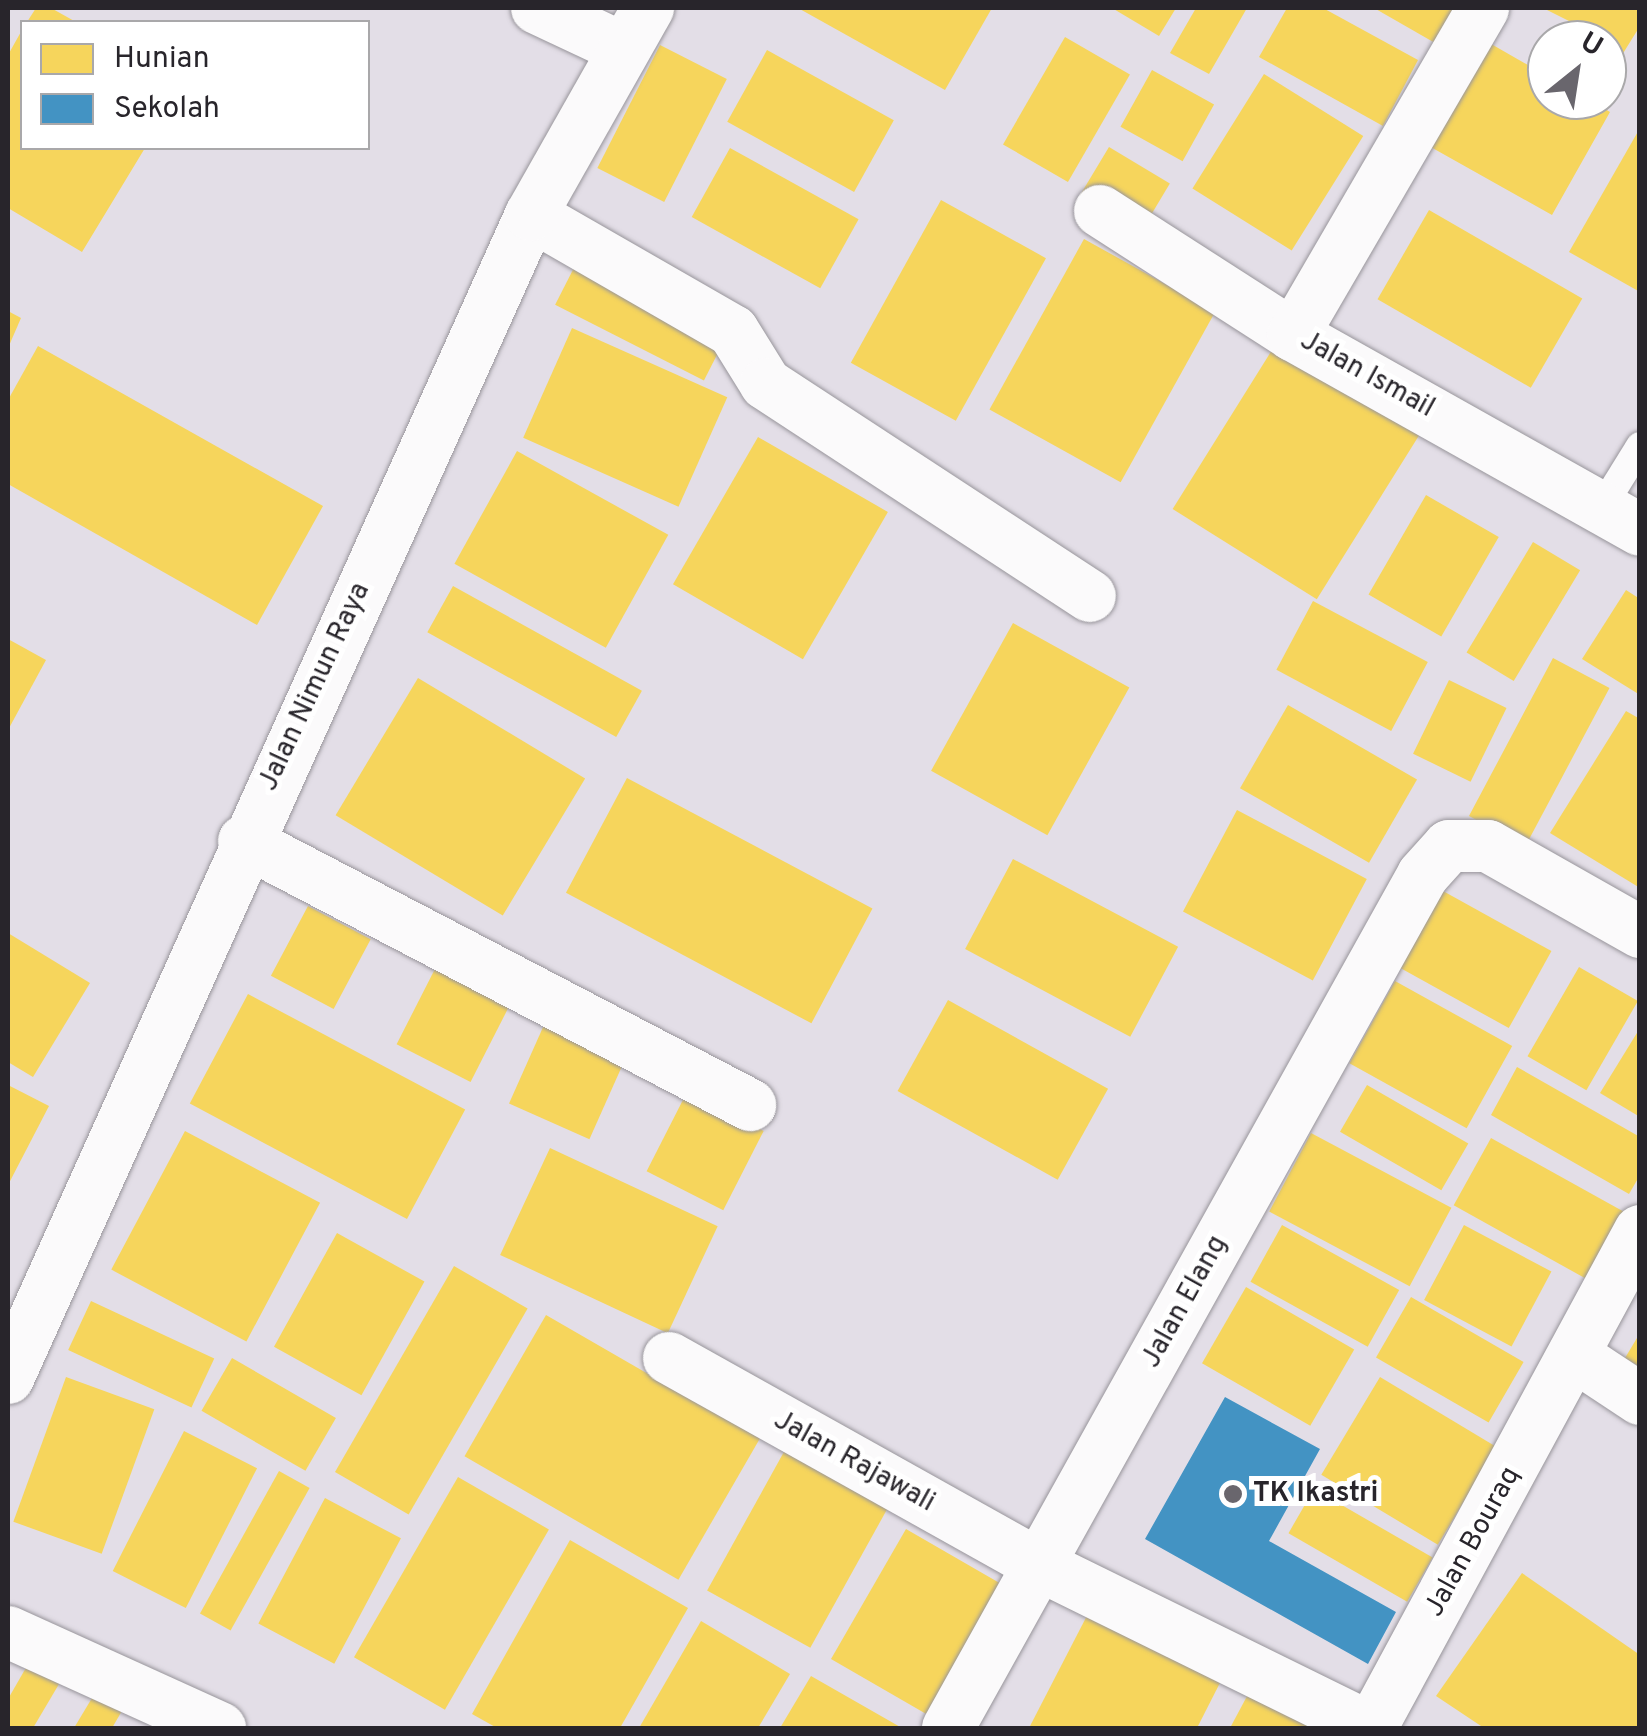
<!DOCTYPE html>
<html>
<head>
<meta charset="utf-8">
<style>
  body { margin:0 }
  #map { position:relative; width:1647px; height:1736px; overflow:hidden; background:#e3dee7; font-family:Overpass,sans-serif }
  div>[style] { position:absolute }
  .homes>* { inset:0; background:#f6d55c; transform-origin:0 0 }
  .schools>* { inset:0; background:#4393c3 }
  .roads { filter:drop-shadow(0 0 2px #98959b) drop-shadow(0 0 2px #98959b) }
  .lane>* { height:28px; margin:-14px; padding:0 14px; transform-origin:14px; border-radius:14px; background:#fbfafb }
  .street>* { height:52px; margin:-26px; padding:0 26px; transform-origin:26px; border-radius:26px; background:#fbfafb }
  .dots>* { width:28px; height:28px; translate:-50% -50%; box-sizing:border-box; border:5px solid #fff; border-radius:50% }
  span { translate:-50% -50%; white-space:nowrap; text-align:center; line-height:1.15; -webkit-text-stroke:10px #fff; paint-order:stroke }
  .street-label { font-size:28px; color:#28252b }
  .poi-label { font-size:28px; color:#28252b; font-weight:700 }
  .left { translate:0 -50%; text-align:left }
  .frame { position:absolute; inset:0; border:10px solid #28252b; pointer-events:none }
  .legend { position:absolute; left:20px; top:20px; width:350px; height:130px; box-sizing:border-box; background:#fff; border:2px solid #a9a8aa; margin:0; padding:12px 18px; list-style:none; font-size:30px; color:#28252b }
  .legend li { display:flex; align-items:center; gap:20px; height:50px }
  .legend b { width:50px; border:2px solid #a9a8aa }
  .north { position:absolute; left:1527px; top:20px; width:100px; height:100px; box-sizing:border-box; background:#fff; border:2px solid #a9a8aa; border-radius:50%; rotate:30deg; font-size:28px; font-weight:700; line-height:40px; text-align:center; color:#28252b }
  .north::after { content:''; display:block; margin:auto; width:35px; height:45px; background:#69666d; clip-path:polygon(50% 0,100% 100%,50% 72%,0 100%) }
</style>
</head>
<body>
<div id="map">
  <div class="homes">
    <i style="clip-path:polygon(36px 8px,51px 8px,76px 22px,27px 22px)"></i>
    <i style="clip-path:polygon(798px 8px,992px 8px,945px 90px)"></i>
    <i style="clip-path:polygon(1112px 8px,1176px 8px,1159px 36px)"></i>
    <i style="clip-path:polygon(1196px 8px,1247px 8px,1209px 74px,1170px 53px)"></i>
    <i style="clip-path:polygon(1287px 8px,1323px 8px,1418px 60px,1383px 126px,1259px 57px)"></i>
    <i style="clip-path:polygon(1374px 8px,1465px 8px,1442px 47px)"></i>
    <i style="clip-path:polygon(1543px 8px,1640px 8px,1640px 26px,1622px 55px,1607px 40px)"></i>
    <i style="clip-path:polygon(22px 30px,22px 148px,145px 148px,82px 252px,8px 208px,8px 55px)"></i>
    <i style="left:1065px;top:37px;width:75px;height:124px;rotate:30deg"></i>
    <i style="clip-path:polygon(1479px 37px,1547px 76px,1547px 100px,1590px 100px,1610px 112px,1552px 215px,1420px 141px)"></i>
    <i style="left:660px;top:45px;width:75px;height:138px;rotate:27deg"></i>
    <i style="left:767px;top:50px;width:145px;height:82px;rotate:29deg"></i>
    <i style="left:1152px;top:70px;width:71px;height:65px;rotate:29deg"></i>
    <i style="left:1264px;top:74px;width:117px;height:135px;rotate:32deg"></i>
    <i style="clip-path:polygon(1640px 128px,1640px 292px,1569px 252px)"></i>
    <i style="left:1109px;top:147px;width:71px;height:59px;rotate:31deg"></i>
    <i style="left:730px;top:148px;width:147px;height:79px;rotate:29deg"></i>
    <i style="left:941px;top:200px;width:120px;height:186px;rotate:29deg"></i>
    <i style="left:1429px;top:210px;width:177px;height:103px;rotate:30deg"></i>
    <i style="left:1084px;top:239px;width:150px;height:195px;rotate:29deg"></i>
    <i style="left:581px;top:254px;width:167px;height:57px;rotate:27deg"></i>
    <i style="clip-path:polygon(8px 311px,21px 318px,8px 348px)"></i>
    <i style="left:572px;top:328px;width:170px;height:120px;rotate:24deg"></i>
    <i style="left:1277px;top:342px;width:170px;height:197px;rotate:32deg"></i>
    <i style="clip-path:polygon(38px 346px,323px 506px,257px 625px,8px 484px,8px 400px)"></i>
    <i style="left:758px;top:437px;width:150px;height:170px;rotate:30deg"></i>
    <i style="left:517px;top:451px;width:173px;height:129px;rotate:29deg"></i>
    <i style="left:1426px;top:495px;width:84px;height:115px;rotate:30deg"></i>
    <i style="left:1533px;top:542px;width:55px;height:129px;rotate:31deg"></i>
    <i style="left:453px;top:586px;width:216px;height:53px;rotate:29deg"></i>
    <i style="clip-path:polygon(1626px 590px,1640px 599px,1640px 695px,1582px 659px)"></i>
    <i style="left:1313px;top:601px;width:130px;height:78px;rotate:28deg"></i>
    <i style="left:1013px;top:623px;width:133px;height:169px;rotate:29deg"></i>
    <i style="clip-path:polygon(8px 639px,46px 660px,8px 730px)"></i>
    <i style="left:1553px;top:658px;width:64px;height:179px;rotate:28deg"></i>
    <i style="left:418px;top:678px;width:195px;height:160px;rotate:31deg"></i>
    <i style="left:1449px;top:680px;width:64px;height:82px;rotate:26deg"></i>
    <i style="left:1288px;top:705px;width:149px;height:96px;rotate:30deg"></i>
    <i style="clip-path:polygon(1626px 711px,1640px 719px,1640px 888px,1550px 833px)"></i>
    <i style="left:627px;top:778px;width:278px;height:130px;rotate:28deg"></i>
    <i style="left:1237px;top:810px;width:147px;height:115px;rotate:28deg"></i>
    <i style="left:1013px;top:859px;width:187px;height:102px;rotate:28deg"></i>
    <i style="left:1443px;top:891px;width:124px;height:88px;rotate:29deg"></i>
    <i style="left:308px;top:906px;width:71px;height:79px;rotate:28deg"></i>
    <i style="clip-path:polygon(8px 933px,90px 983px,33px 1077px,8px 1062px)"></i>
    <i style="left:437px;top:965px;width:83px;height:89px;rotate:27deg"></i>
    <i style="left:1579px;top:967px;width:68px;height:103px;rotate:30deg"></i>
    <i style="left:1395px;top:981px;width:134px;height:94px;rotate:29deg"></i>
    <i style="left:248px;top:994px;width:246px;height:124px;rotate:28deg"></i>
    <i style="left:948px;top:1000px;width:183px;height:104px;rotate:29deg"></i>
    <i style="left:544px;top:1025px;width:88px;height:86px;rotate:24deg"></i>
    <i style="clip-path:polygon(1640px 1028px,1640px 1117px,1600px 1093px)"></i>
    <i style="clip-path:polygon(1517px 1067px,1640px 1137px,1640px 1175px,1629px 1194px,1491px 1115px)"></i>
    <i style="clip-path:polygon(8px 1085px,49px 1106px,8px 1185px)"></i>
    <i style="left:1367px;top:1085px;width:117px;height:54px;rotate:30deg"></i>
    <i style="left:687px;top:1092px;width:86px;height:89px;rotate:27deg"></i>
    <i style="left:185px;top:1131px;width:153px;height:157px;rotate:28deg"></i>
    <i style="left:1311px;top:1133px;width:159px;height:89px;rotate:28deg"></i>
    <i style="left:1491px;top:1138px;width:154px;height:77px;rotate:29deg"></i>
    <i style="left:550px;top:1148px;width:185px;height:118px;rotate:25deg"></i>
    <i style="left:1282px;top:1225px;width:134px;height:65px;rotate:29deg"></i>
    <i style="left:1464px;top:1225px;width:99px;height:85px;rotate:28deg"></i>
    <i style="left:337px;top:1233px;width:100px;height:130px;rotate:29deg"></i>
    <i style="left:454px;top:1266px;width:85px;height:238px;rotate:30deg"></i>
    <i style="left:1246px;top:1287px;width:125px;height:88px;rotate:30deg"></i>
    <i style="left:1411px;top:1297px;width:130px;height:70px;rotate:30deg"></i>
    <i style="left:91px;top:1301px;width:136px;height:54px;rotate:25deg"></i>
    <i style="left:546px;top:1315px;width:247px;height:163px;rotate:30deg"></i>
    <i style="clip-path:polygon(1640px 1333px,1640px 1367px,1625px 1358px)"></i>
    <i style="left:232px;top:1358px;width:120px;height:61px;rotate:30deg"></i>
    <i style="left:66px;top:1377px;width:94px;height:154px;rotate:20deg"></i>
    <i style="left:1380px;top:1377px;width:136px;height:114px;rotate:31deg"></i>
    <i style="left:184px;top:1431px;width:82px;height:157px;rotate:27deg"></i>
    <i style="left:790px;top:1441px;width:118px;height:171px;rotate:29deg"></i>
    <i style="left:279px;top:1471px;width:35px;height:163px;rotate:29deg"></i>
    <i style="left:458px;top:1477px;width:105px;height:208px;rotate:30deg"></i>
    <i style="left:1314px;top:1489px;width:137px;height:51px;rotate:30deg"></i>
    <i style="left:325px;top:1498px;width:86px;height:142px;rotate:28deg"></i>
    <i style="left:906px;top:1529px;width:126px;height:150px;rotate:30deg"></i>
    <i style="clip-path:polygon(570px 1540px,688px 1608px,620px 1728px,497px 1728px,472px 1714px)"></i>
    <i style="clip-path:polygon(1522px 1573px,1640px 1655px,1638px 1728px,1484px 1728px,1436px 1696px)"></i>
    <i style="clip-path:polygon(1093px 1604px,1225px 1673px,1197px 1728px,1029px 1728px)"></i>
    <i style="clip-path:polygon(701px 1621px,790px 1674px,758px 1728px,639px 1728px)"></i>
    <i style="clip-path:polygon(31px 1659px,62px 1679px,33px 1728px,8px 1728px,8px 1699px)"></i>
    <i style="clip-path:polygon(811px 1676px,902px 1728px,780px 1728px)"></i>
    <i style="clip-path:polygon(1253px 1685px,1333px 1728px,1230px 1728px)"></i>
    <i style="clip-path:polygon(98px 1688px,126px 1704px,112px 1728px,74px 1728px)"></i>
  </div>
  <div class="schools">
    <i style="clip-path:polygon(1225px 1397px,1320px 1449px,1269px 1541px,1396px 1612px,1368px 1664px,1145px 1539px)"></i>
  </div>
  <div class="roads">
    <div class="lane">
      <i style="left:1601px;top:509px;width:74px;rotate:-58.2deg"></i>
    </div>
    <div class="street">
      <i style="left:537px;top:8px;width:94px;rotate:25.2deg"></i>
      <i style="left:1100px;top:211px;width:229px;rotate:32.7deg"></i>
      <i style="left:1293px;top:335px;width:398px;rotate:29.3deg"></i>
      <i style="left:531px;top:215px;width:233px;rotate:29.9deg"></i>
      <i style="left:733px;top:331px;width:62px;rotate:58.1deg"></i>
      <i style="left:766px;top:384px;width:387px;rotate:33.2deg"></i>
      <i style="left:1293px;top:335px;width:378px;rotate:-59.8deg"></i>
      <i style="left:244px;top:841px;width:571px;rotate:27.55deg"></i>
      <i style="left:1575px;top:1356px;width:78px;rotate:33.5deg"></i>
      <i style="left:669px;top:1358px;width:424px;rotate:29.2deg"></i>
      <i style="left:1039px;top:1565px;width:369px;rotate:26.2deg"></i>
      <i style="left:8px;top:1378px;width:1275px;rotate:-65.79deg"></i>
      <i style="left:531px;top:215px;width:238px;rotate:-60.5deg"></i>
      <i style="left:8px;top:1632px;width:233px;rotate:24.4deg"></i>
      <i style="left:948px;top:1728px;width:976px;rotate:-60.89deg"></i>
      <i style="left:1423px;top:875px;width:39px;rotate:-48deg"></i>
      <i style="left:1449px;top:846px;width:39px"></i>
      <i style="left:1488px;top:846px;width:175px;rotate:29.5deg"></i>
      <i style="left:1371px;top:1728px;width:565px;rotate:-61.58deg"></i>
    </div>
  </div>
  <div class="dots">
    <i style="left:1233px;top:1494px;background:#69666d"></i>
  </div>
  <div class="street-label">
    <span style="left:1367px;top:375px;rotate:29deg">Jalan Ismail</span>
    <span style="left:315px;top:687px;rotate:-65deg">Jalan Nimun Raya</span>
    <span style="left:1185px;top:1302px;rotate:-61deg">Jalan Elang</span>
    <span style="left:854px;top:1462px;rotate:29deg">Jalan Rajawali</span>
    <span style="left:1473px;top:1542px;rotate:-61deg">Jalan Bouraq</span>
  </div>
  <div class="poi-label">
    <span class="left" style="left:1253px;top:1494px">TK Ikastri</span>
  </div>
  <div class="frame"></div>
  <ul class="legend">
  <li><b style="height:28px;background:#f6d55c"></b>Hunian</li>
  <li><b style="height:28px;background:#4393c3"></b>Sekolah</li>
  </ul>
  <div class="north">U</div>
</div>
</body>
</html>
